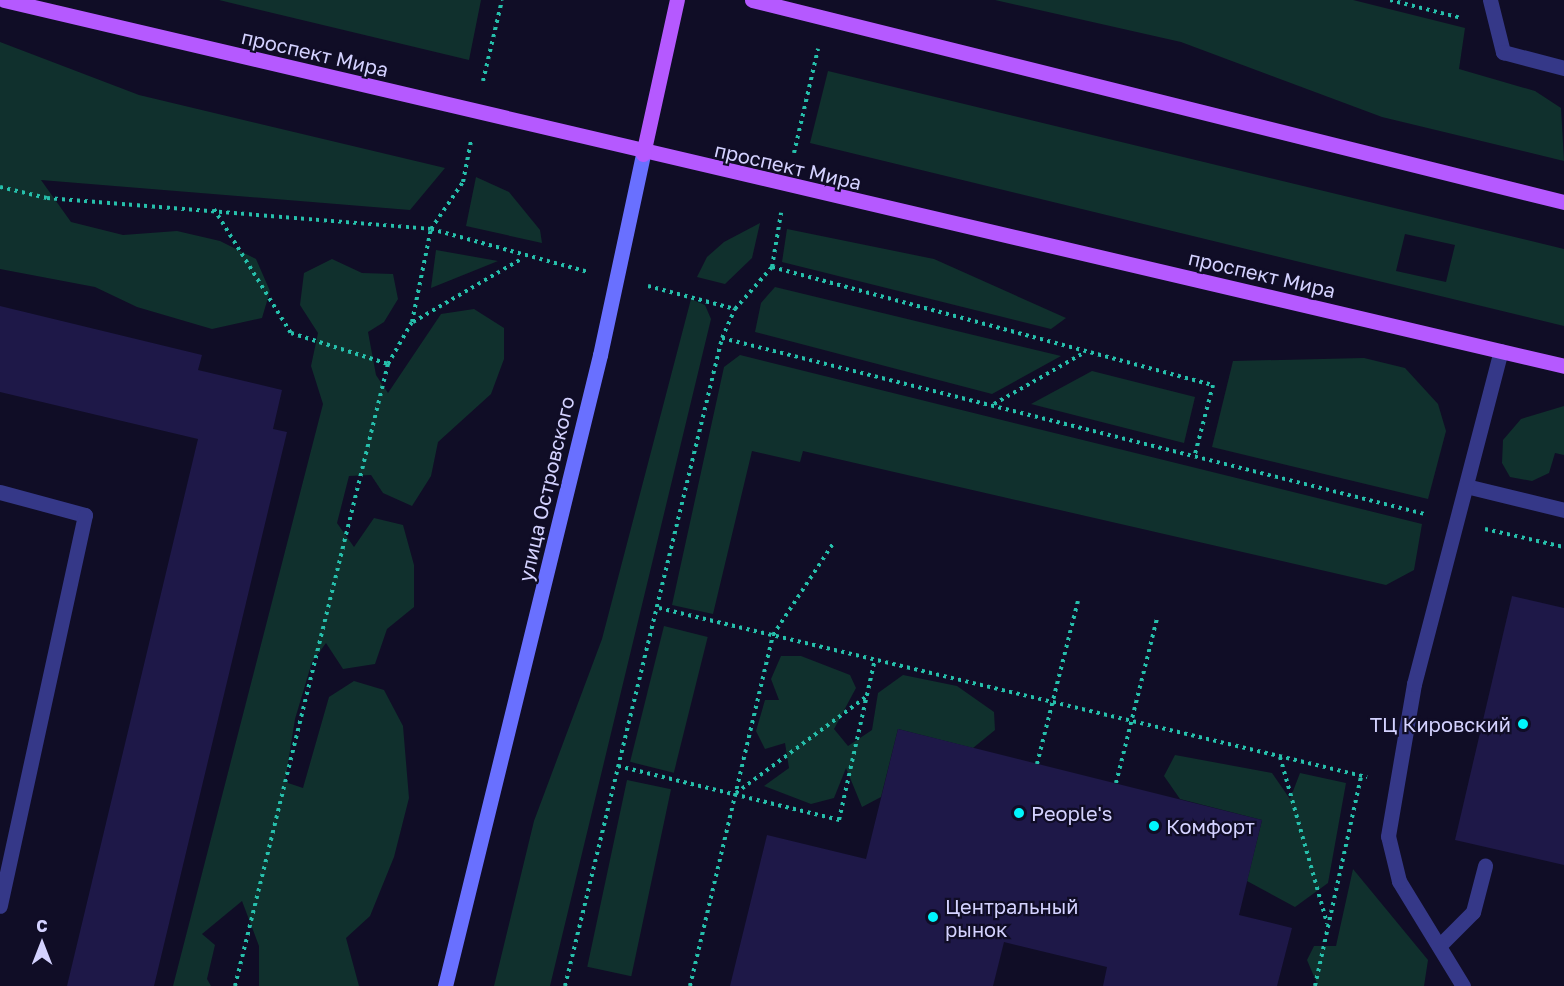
<!DOCTYPE html>
<html>
<head>
<meta charset="utf-8">
<style>
  body { margin:0 }
  #map { position:relative; width:1564px; height:986px; overflow:hidden; background:#100d26; font-family:"Golos Text",sans-serif }
  div>[style] { position:absolute }
  .green>* { inset:0; background:#10302d; transform-origin:0 0 }
  .building>* { inset:0; background:#1e1848 }
  .path>* { height:4px; margin-top:-2px; transform-origin:0; background:repeating-linear-gradient(90deg,#26bfab 0 3px,transparent 0 7.5px) }
  .service>* { height:15px; margin:-7.5px; padding:0 7.5px; transform-origin:7.5px; border-radius:7.5px; background:#353888 }
  .secondary>* { height:15px; margin:-7.5px; padding:0 7.5px; transform-origin:7.5px; border-radius:7.5px; background:#6970ff }
  .primary>* { height:15px; margin:-7.5px; padding:0 7.5px; transform-origin:7.5px; border-radius:7.5px; background:#b559ff }
  .dots>* { width:16px; height:16px; translate:-50% -50%; box-sizing:border-box; border:3px solid #100d26; border-radius:50% }
  span { translate:-50% -50%; white-space:nowrap; text-align:center; line-height:1.15; -webkit-text-stroke:4.5px #100d26; paint-order:stroke }
  .street-label { font-size:20px; color:#d4d2ff }
  .poi-label { font-size:20px; color:#d4d2ff }
  .right { translate:-100% -50%; text-align:right }
  .left { translate:0 -50%; text-align:left }
  .north { position:absolute; left:12px; top:914px; width:60px; height:60px; -webkit-text-stroke:4px #100d26; paint-order:stroke; rotate:0deg; font-size:16px; font-weight:700; line-height:24px; text-align:center; color:#d4d2ff }
  .north::after { content:''; display:block; margin:auto; width:21px; height:27px; background:#d4d2ff; clip-path:polygon(50% 0,100% 100%,50% 72%,0 100%) }
</style>
</head>
<body>
<div id="map">
  <div class="green">
    <i style="clip-path:polygon(219px 0,481px 0,469px 60px)"></i>
    <i style="clip-path:polygon(995px 0,1353px 0,1465px 28px,1459px 69px,1535px 91px,1561px 108px,1564px 161px,1382px 117px,1181px 42px)"></i>
    <i style="clip-path:polygon(0 42px,139px 95px,445px 168px,410px 210px,41px 180px,71px 222px,123px 235px,177px 231px,220px 241px,256px 259px,270px 291px,262px 318px,212px 329px,137px 307px,95px 287px,0 269px)"></i>
    <i style="clip-path:polygon(evenodd,828px 71px,1564px 249px,1564px 326px,810px 143px,828px 71px,1405px 234px,1455px 245px,1446px 282px,1396px 271px,1405px 234px)"></i>
    <i style="clip-path:polygon(476px 177px,509px 192px,540px 230px,542px 243px,466px 226px)"></i>
    <i style="clip-path:polygon(760px 223px,752px 258px,725px 284px,697px 277px,707px 257px,724px 242px)"></i>
    <i style="clip-path:polygon(787px 229px,934px 259px,1066px 318px,1051px 329px,782px 262px)"></i>
    <i style="clip-path:polygon(436px 250px,498px 261px,431px 288px)"></i>
    <i style="clip-path:polygon(332px 259px,362px 273px,393px 274px,398px 299px,384px 322px,368px 332px,376px 375px,388px 393px,441px 314px,474px 309px,504px 328px,504px 359px,491px 394px,438px 442px,431px 476px,412px 506px,383px 493px,371px 475px,349px 476px,337px 523px,354px 547px,374px 518px,403px 525px,414px 565px,414px 607px,387px 629px,375px 664px,343px 669px,326px 643px,312px 662px,295px 719px,285px 782px,303px 788px,329px 697px,354px 681px,384px 690px,403px 726px,409px 798px,394px 857px,370px 916px,346px 938px,359px 986px,259px 986px,259px 946px,242px 901px,202px 934px,215px 945px,207px 979px,211px 986px,173px 986px,323px 404px,311px 366px,318px 333px,300px 305px,304px 273px)"></i>
    <i style="clip-path:polygon(775px 287px,1061px 356px,992px 394px,755px 332px,761px 303px)"></i>
    <i style="clip-path:polygon(691px 299px,705px 305px,711px 319px,550px 986px,494px 986px,534px 821px,602px 639px)"></i>
    <i style="clip-path:polygon(740px 355px,1422px 524px,1414px 570px,1386px 585px,803px 451px,800px 462px,752px 451px,713px 614px,672px 605px,724px 367px)"></i>
    <i style="clip-path:polygon(1364px 358px,1405px 368px,1438px 404px,1446px 431px,1428px 499px,1212px 447px,1233px 361px)"></i>
    <i style="clip-path:polygon(1092px 371px,1195px 397px,1184px 443px,1031px 404px)"></i>
    <i style="clip-path:polygon(1564px 406px,1564px 455px,1555px 453px,1549px 473px,1532px 481px,1510px 477px,1502px 463px,1503px 440px,1521px 419px)"></i>
    <i style="left:664px;top:626px;width:45px;height:140px;rotate:14deg"></i>
    <i style="clip-path:polygon(781px 656px,801px 656px,850px 675px,856px 688px,834px 729px,848px 746px,872px 730px,878px 693px,903px 675px,957px 686px,994px 712px,995px 730px,973px 748px,898px 729px,881px 797px,862px 807px,846px 768px,834px 798px,811px 804px,764px 786px,789px 768px,785px 743px,765px 749px,756px 731px,765px 700px,779px 700px,771px 679px)"></i>
    <i style="clip-path:polygon(1175px 755px,1272px 773px,1290px 799px,1300px 773px,1346px 783px,1328px 883px,1295px 907px,1247px 881px,1262px 820px,1180px 799px,1164px 776px)"></i>
    <i style="left:627px;top:780px;width:45px;height:191px;rotate:12deg"></i>
    <i style="clip-path:polygon(1353px 869px,1428px 960px,1424px 986px,1318px 986px,1307px 960px,1314px 946px,1336px 946px)"></i>
  </div>
  <div class="building">
    <i style="clip-path:polygon(0 306px,202px 355px,198px 370px,282px 390px,273px 429px,287px 432px,154px 986px,67px 986px,198px 439px,0 392px)"></i>
    <i style="clip-path:polygon(1512px 596px,1564px 608px,1564px 865px,1455px 840px)"></i>
    <i style="clip-path:polygon(898px 729px,1262px 820px,1239px 915px,1292px 928px,1277px 986px,1103px 986px,1107px 967px,1004px 942px,993px 986px,730px 986px,767px 835px,866px 859px)"></i>
  </div>
  <div class="path">
    <i style="left:1390px;top:0;width:73px;rotate:14.2deg"></i>
    <i style="left:483px;top:81px;width:83px;rotate:-76.8deg"></i>
    <i style="left:794px;top:153px;width:107px;rotate:-77deg"></i>
    <i style="left:0;top:187px;width:48px;rotate:13.2deg"></i>
    <i style="left:47px;top:198px;width:385px;rotate:4.6deg"></i>
    <i style="left:431px;top:229px;width:163px;rotate:15.3deg"></i>
    <i style="left:214px;top:209px;width:146px;rotate:58.2deg"></i>
    <i style="left:291px;top:333px;width:102px;rotate:17.7deg"></i>
    <i style="left:772px;top:267px;width:457px;rotate:15deg"></i>
    <i style="left:1213px;top:385px;width:71px;rotate:104.6deg"></i>
    <i style="left:648px;top:286px;width:90px;rotate:14.8deg"></i>
    <i style="left:413px;top:322px;width:127px;rotate:-30.2deg"></i>
    <i style="left:722px;top:338px;width:725px;rotate:14.06deg"></i>
    <i style="left:994px;top:404px;width:105px;rotate:-29.7deg"></i>
    <i style="left:1485px;top:529px;width:81px;rotate:12.8deg"></i>
    <i style="left:659px;top:608px;width:728px;rotate:13.43deg"></i>
    <i style="left:1280px;top:757px;width:173px;rotate:74.2deg"></i>
    <i style="left:1037px;top:764px;width:168px;rotate:-75.9deg"></i>
    <i style="left:618px;top:766px;width:228px;rotate:13.7deg"></i>
    <i style="left:839px;top:820px;width:165px;rotate:-77.4deg"></i>
    <i style="left:1116px;top:783px;width:169px;rotate:-76deg"></i>
    <i style="left:736px;top:793px;width:163px;rotate:-36.5deg"></i>
    <i style="left:235px;top:986px;width:641px;rotate:-76.18deg"></i>
    <i style="left:388px;top:364px;width:48px;rotate:-60.3deg"></i>
    <i style="left:412px;top:322px;width:95px;rotate:-78.5deg"></i>
    <i style="left:431px;top:229px;width:57px;rotate:-55.8deg"></i>
    <i style="left:463px;top:182px;width:42px;rotate:-79deg"></i>
    <i style="left:565px;top:986px;width:667px;rotate:-76.38deg"></i>
    <i style="left:722px;top:338px;width:32px;rotate:-66deg"></i>
    <i style="left:735px;top:309px;width:56px;rotate:-48.6deg"></i>
    <i style="left:772px;top:267px;width:55px;rotate:-80.5deg"></i>
    <i style="left:690px;top:986px;width:361px;rotate:-76.7deg"></i>
    <i style="left:773px;top:635px;width:111px;rotate:-56.7deg"></i>
    <i style="left:1315px;top:986px;width:215px;rotate:-77.6deg"></i>
  </div>
  <div class="service">
    <i style="left:1490px;top:0;width:54px;rotate:76deg"></i>
    <i style="left:1503px;top:52px;width:63px;rotate:14.7deg"></i>
    <i style="left:1470px;top:487px;width:97px;rotate:13.7deg"></i>
    <i style="left:0;top:492px;width:88px;rotate:15.1deg"></i>
    <i style="left:85px;top:515px;width:400px;rotate:102.3deg"></i>
    <i style="left:1439px;top:946px;width:48px;rotate:-45deg"></i>
    <i style="left:1473px;top:912px;width:48px;rotate:-75.4deg"></i>
    <i style="left:1463px;top:986px;width:123px;rotate:-121.4deg"></i>
    <i style="left:1399px;top:881px;width:46px;rotate:-103.7deg"></i>
    <i style="left:1388px;top:836px;width:154px;rotate:-80.3deg"></i>
    <i style="left:1414px;top:684px;width:344px;rotate:-75.4deg"></i>
  </div>
  <div class="secondary">
    <i style="left:445px;top:986px;width:650px;rotate:-76.2deg"></i>
    <i style="left:600px;top:355px;width:206px;rotate:-77.9deg"></i>
  </div>
  <div class="primary">
    <i style="left:4px;top:0;width:1602px;rotate:13.2deg"></i>
    <i style="left:752px;top:0;width:837px;rotate:13.97deg"></i>
    <i style="left:643px;top:154px;width:158px;rotate:-77.6deg"></i>
  </div>
  <div class="dots">
    <i style="left:1523px;top:724px;background:#00f6fd"></i>
    <i style="left:1019px;top:813px;background:#00f6fd"></i>
    <i style="left:1154px;top:826px;background:#00f6fd"></i>
    <i style="left:933px;top:917px;background:#00f6fd"></i>
  </div>
  <div class="street-label">
    <span style="left:315px;top:53px;rotate:13deg">проспект Мира</span>
    <span style="left:788px;top:166px;rotate:13deg">проспект Мира</span>
    <span style="left:1262px;top:274px;rotate:13deg">проспект Мира</span>
    <span style="left:546px;top:489px;rotate:-77deg">улица Островского</span>
  </div>
  <div class="poi-label">
    <span class="right" style="left:1511px;top:724px">ТЦ Кировский</span>
    <span class="left" style="left:1031px;top:813px">People's</span>
    <span class="left" style="left:1166px;top:826px">Комфорт</span>
    <span class="left" style="left:945px;top:918px">Центральный<br>рынок</span>
  </div>
  <div class="north">С</div>
</div>
</body>
</html>
